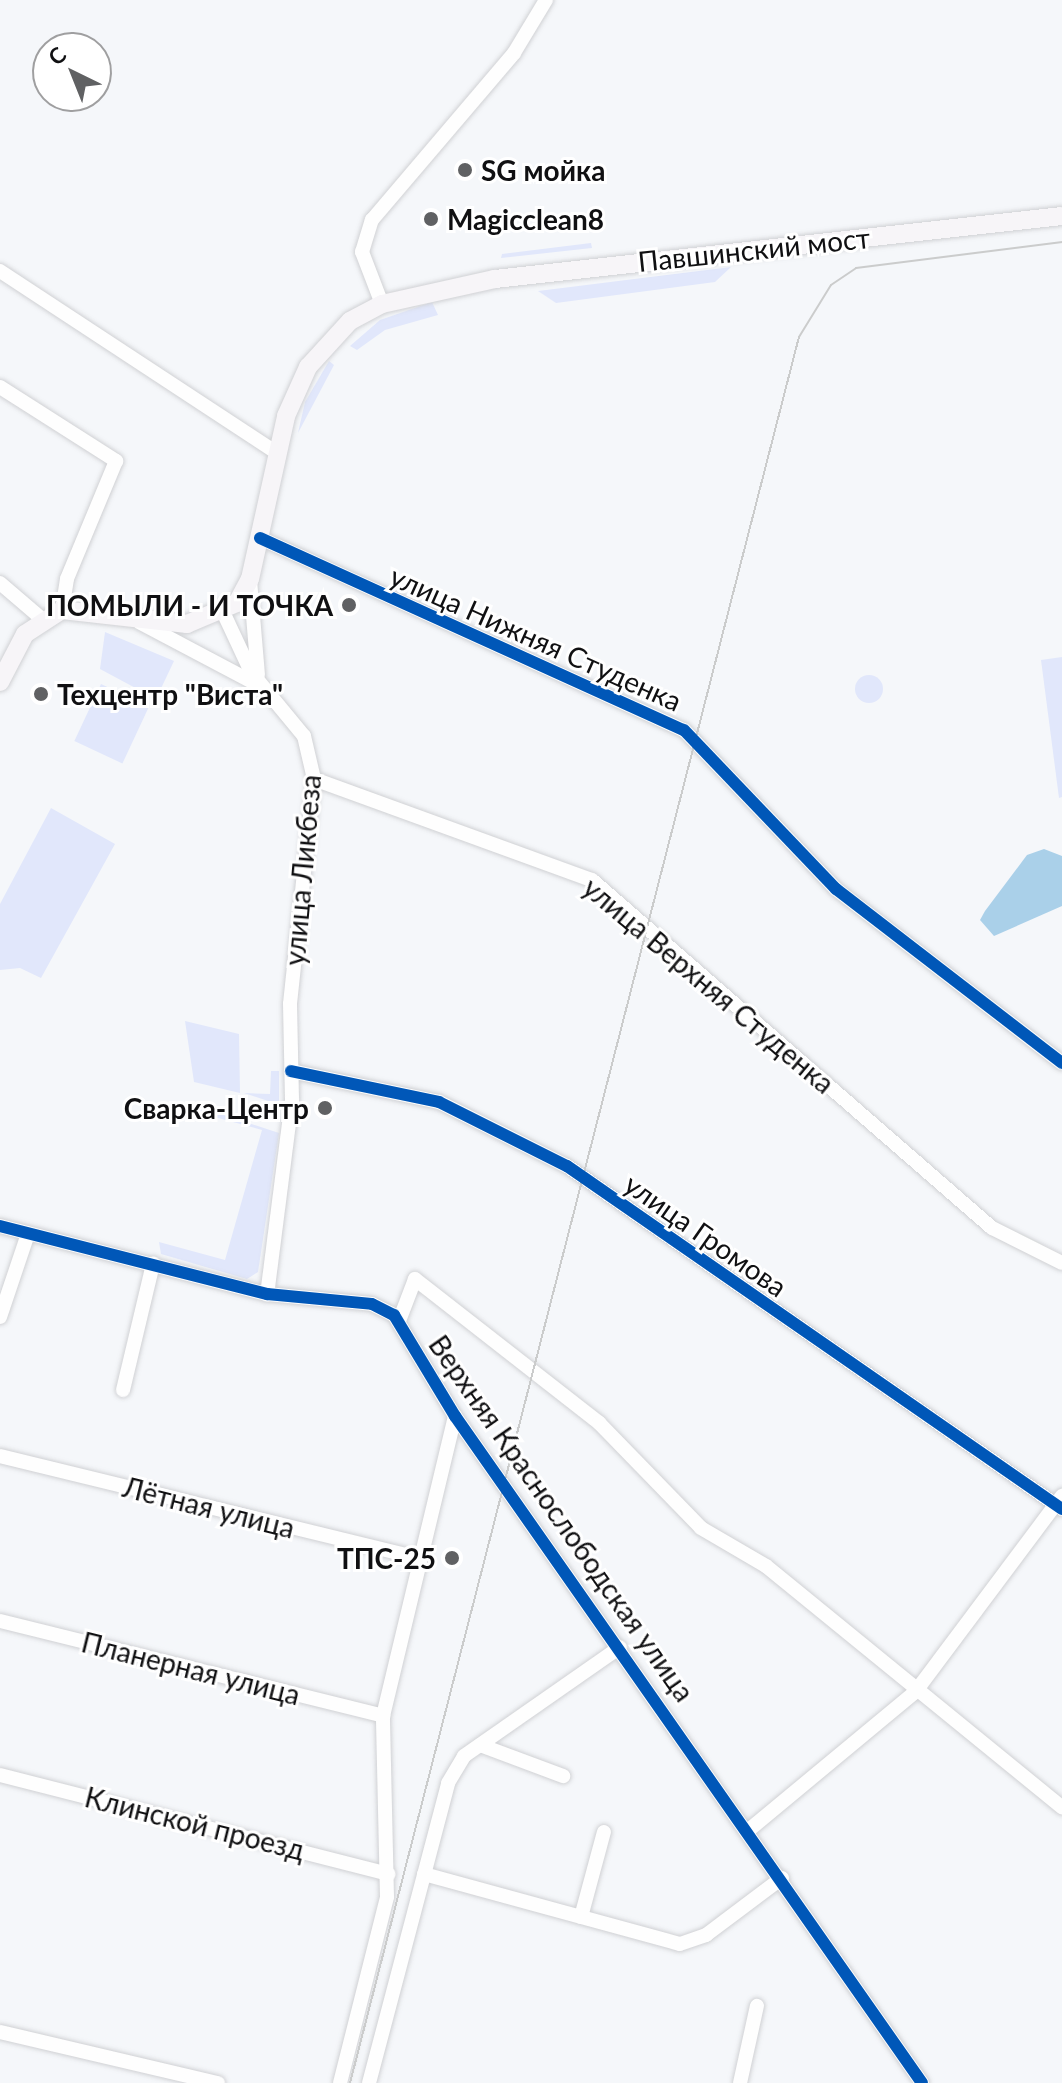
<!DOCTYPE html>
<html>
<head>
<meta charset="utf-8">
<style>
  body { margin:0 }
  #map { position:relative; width:1062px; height:2083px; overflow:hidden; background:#f5f7fa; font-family:Lato,sans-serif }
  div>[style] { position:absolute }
  .green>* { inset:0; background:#e1e7fb; transform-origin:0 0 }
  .round { border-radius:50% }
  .water>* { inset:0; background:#aad0e9 }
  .roads { filter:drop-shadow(0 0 2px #d0d1d4) drop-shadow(0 0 2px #d0d1d4) }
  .minor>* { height:14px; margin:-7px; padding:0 7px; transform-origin:7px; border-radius:7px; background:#fefefe }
  .secondary>* { height:18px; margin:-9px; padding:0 9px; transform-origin:9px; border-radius:9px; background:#f7f5f8 }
  .tram>* { height:2px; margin:-1px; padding:0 1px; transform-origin:1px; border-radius:1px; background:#cbcccc }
  .cycleway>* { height:12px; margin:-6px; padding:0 6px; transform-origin:6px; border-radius:6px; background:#0057b8 }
  .dots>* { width:22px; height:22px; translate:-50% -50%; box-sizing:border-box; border:4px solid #fff; border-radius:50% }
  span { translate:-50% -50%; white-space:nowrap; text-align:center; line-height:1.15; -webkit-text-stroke:6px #fff; paint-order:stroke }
  .poi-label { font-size:28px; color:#101012; font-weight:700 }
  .left { translate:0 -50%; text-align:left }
  .right { translate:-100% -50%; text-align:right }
  .street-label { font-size:28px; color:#101012 }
  .north { position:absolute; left:32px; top:32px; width:80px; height:80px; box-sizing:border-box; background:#fff; border:2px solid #9f9fa0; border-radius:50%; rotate:317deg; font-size:22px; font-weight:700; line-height:32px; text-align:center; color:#101012 }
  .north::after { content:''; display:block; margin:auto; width:28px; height:36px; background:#606163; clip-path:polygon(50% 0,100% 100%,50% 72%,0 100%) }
</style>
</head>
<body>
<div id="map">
  <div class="green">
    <i style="clip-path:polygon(591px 243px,592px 248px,501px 258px,502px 254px)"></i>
    <i style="clip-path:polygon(731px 267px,715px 282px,556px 303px,538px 291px)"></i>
    <i style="clip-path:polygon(432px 302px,438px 315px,385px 330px,357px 350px,350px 346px,380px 320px)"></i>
    <i style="clip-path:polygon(329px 361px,334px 365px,298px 433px,305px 402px)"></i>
    <i style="clip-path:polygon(105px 632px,174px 661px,156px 699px,100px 669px)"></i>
    <i style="clip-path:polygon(1062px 657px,1062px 797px,1059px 798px,1041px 660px)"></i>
    <i class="round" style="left:855px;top:675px;width:28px;height:28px"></i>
    <i style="left:101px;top:684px;width:53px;height:63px;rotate:25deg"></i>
    <i style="clip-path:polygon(51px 808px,115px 844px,41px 978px,20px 968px,0 970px,0 904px)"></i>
    <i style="clip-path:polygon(185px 1021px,239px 1034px,240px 1093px,194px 1082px)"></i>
    <i style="clip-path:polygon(271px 1071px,279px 1071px,279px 1103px,273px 1110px,274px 1103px,244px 1093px,270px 1094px)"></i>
    <i style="clip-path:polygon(187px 1103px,279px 1133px,258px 1272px,247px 1279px,161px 1254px,159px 1242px,225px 1260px,262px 1130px,185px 1109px)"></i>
  </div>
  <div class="water">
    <i style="clip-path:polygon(1044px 849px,1062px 856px,1062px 906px,994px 936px,980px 920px,985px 911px,1027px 855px)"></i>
  </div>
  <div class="roads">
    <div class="minor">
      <i style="left:0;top:271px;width:331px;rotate:33.3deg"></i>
      <i style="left:382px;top:304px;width:56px;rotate:-111deg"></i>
      <i style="left:362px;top:252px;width:34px;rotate:-73deg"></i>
      <i style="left:372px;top:220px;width:219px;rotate:-49.6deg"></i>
      <i style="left:514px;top:53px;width:62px;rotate:-58.9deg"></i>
      <i style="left:0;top:387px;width:138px;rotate:32.5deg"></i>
      <i style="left:116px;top:461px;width:128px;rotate:112.6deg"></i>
      <i style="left:67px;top:579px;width:31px;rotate:99deg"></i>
      <i style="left:260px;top:538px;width:465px;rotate:24.4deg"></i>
      <i style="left:684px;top:730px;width:220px;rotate:46.3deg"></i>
      <i style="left:836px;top:889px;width:285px;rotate:37.6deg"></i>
      <i style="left:250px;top:580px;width:95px;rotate:85.2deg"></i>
      <i style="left:0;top:583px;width:55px;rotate:40.6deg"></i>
      <i style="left:224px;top:614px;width:64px;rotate:65deg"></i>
      <i style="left:251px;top:672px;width:83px;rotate:50.4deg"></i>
      <i style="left:304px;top:736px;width:44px;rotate:76.9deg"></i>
      <i style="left:314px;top:779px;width:226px;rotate:96.1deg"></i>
      <i style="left:290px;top:1004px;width:96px;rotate:88.8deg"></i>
      <i style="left:292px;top:1100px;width:196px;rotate:97.3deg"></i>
      <i style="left:139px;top:622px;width:135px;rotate:27.9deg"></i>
      <i style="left:314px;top:779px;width:296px;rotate:20deg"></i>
      <i style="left:592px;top:880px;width:530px;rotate:41.02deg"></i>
      <i style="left:992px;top:1228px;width:78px;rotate:26.6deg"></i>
      <i style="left:291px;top:1071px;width:151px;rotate:11.8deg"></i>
      <i style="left:439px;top:1102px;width:143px;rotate:26.6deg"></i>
      <i style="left:567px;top:1166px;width:602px;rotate:34.72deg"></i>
      <i style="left:0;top:1226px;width:276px;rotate:14.3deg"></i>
      <i style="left:267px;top:1294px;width:105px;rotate:5.4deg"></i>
      <i style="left:372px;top:1304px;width:25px;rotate:27deg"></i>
      <i style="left:394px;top:1315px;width:118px;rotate:58.9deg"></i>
      <i style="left:455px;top:1416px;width:814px;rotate:55deg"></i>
      <i style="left:0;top:1317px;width:88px;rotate:-71.4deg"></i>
      <i style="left:399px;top:1321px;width:45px;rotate:-69.1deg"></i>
      <i style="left:415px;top:1279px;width:234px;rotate:38deg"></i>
      <i style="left:599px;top:1423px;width:146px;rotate:45.8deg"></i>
      <i style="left:701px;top:1528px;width:75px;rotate:30.3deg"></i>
      <i style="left:766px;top:1566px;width:382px;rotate:39.2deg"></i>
      <i style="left:123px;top:1390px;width:130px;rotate:-76.6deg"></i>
      <i style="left:0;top:1456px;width:429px;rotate:13.7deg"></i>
      <i style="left:0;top:1621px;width:395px;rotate:13.9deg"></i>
      <i style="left:480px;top:1745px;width:89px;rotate:20.5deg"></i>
      <i style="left:0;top:1775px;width:401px;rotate:14.3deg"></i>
      <i style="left:750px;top:1829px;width:216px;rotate:-39.7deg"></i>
      <i style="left:916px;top:1691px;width:244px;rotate:-53.2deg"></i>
      <i style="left:424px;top:1874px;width:265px;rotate:15.3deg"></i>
      <i style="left:680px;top:1944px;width:28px;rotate:-19deg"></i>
      <i style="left:706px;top:1935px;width:95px;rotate:-36.9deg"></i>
      <i style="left:581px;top:1917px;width:88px;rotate:-74.9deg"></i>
      <i style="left:0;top:2032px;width:224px;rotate:13.2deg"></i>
      <i style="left:340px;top:2083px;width:192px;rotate:-75.8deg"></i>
      <i style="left:387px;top:1897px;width:181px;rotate:-91.3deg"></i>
      <i style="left:383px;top:1716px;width:309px;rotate:-76.5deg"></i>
      <i style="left:369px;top:2083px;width:310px;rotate:-75.2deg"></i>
      <i style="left:448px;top:1783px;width:31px;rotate:-59deg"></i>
      <i style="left:464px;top:1756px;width:190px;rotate:-34.9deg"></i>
      <i style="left:740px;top:2083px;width:79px;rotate:-77.6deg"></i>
    </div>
    <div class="secondary">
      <i style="left:0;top:682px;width:54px;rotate:-62.5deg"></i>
      <i style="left:25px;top:634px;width:44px;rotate:-33deg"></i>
      <i style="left:62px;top:610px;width:126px;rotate:6.4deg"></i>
      <i style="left:187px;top:624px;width:54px;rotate:-22.8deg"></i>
      <i style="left:237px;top:603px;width:27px;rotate:-62deg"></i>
      <i style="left:250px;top:579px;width:167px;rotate:-77.5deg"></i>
      <i style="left:286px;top:416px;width:54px;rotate:-65.8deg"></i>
      <i style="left:308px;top:367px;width:62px;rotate:-47.6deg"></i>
      <i style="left:350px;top:321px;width:36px;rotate:-28deg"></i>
      <i style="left:382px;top:304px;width:116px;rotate:-12.5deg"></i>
      <i style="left:495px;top:279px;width:570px;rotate:-6.34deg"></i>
    </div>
  </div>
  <div class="tram">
    <i style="left:350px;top:2083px;width:1803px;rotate:-75.58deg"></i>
    <i style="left:799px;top:337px;width:61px;rotate:-58.4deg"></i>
    <i style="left:831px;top:285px;width:30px;rotate:-34deg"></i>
    <i style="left:856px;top:268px;width:208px;rotate:-7.2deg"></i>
  </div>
  <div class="cycleway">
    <i style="left:260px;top:538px;width:465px;rotate:24.4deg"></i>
    <i style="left:684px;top:730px;width:220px;rotate:46.3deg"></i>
    <i style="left:836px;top:889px;width:285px;rotate:37.6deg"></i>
    <i style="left:291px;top:1071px;width:151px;rotate:11.8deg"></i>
    <i style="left:439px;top:1102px;width:143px;rotate:26.6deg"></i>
    <i style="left:567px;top:1166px;width:602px;rotate:34.72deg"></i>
    <i style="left:0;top:1226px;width:276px;rotate:14.3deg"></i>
    <i style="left:267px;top:1294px;width:105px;rotate:5.4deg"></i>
    <i style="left:372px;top:1304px;width:25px;rotate:27deg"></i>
    <i style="left:394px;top:1315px;width:118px;rotate:58.9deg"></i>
    <i style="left:455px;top:1416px;width:814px;rotate:55deg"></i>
  </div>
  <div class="dots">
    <i style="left:465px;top:170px;background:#606163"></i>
    <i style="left:431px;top:219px;background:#606163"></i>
    <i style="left:349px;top:605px;background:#606163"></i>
    <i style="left:41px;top:694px;background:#606163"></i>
    <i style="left:325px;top:1108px;background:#606163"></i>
    <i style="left:452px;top:1558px;background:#606163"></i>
  </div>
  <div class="poi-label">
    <span class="left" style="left:481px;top:170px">SG мойка</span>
    <span class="left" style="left:447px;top:219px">Magicclean8</span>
    <span class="right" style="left:333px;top:605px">ПОМЫЛИ - И ТОЧКА</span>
    <span class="left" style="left:57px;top:694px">Техцентр "Виста"</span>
    <span class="right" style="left:309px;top:1108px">Сварка-Центр</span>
    <span class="right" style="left:436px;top:1558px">ТПС-25</span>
  </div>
  <div class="street-label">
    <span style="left:754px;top:249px;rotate:-6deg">Павшинский мост</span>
    <span style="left:536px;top:638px;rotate:24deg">улица Нижняя Cтуденкa</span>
    <span style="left:302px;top:870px;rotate:-85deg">улица Ликбеза</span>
    <span style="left:709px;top:985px;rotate:40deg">улица Верхняя Студенка</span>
    <span style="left:706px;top:1235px;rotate:35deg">улица Громова</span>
    <span style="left:209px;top:1507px;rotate:14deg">Лётная улица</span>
    <span style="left:562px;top:1518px;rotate:55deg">Верхняя Краснослободская улица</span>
    <span style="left:191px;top:1668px;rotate:14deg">Планерная улица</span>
    <span style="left:195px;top:1823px;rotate:14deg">Клинской проезд</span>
  </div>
  <div class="north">С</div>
</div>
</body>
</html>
